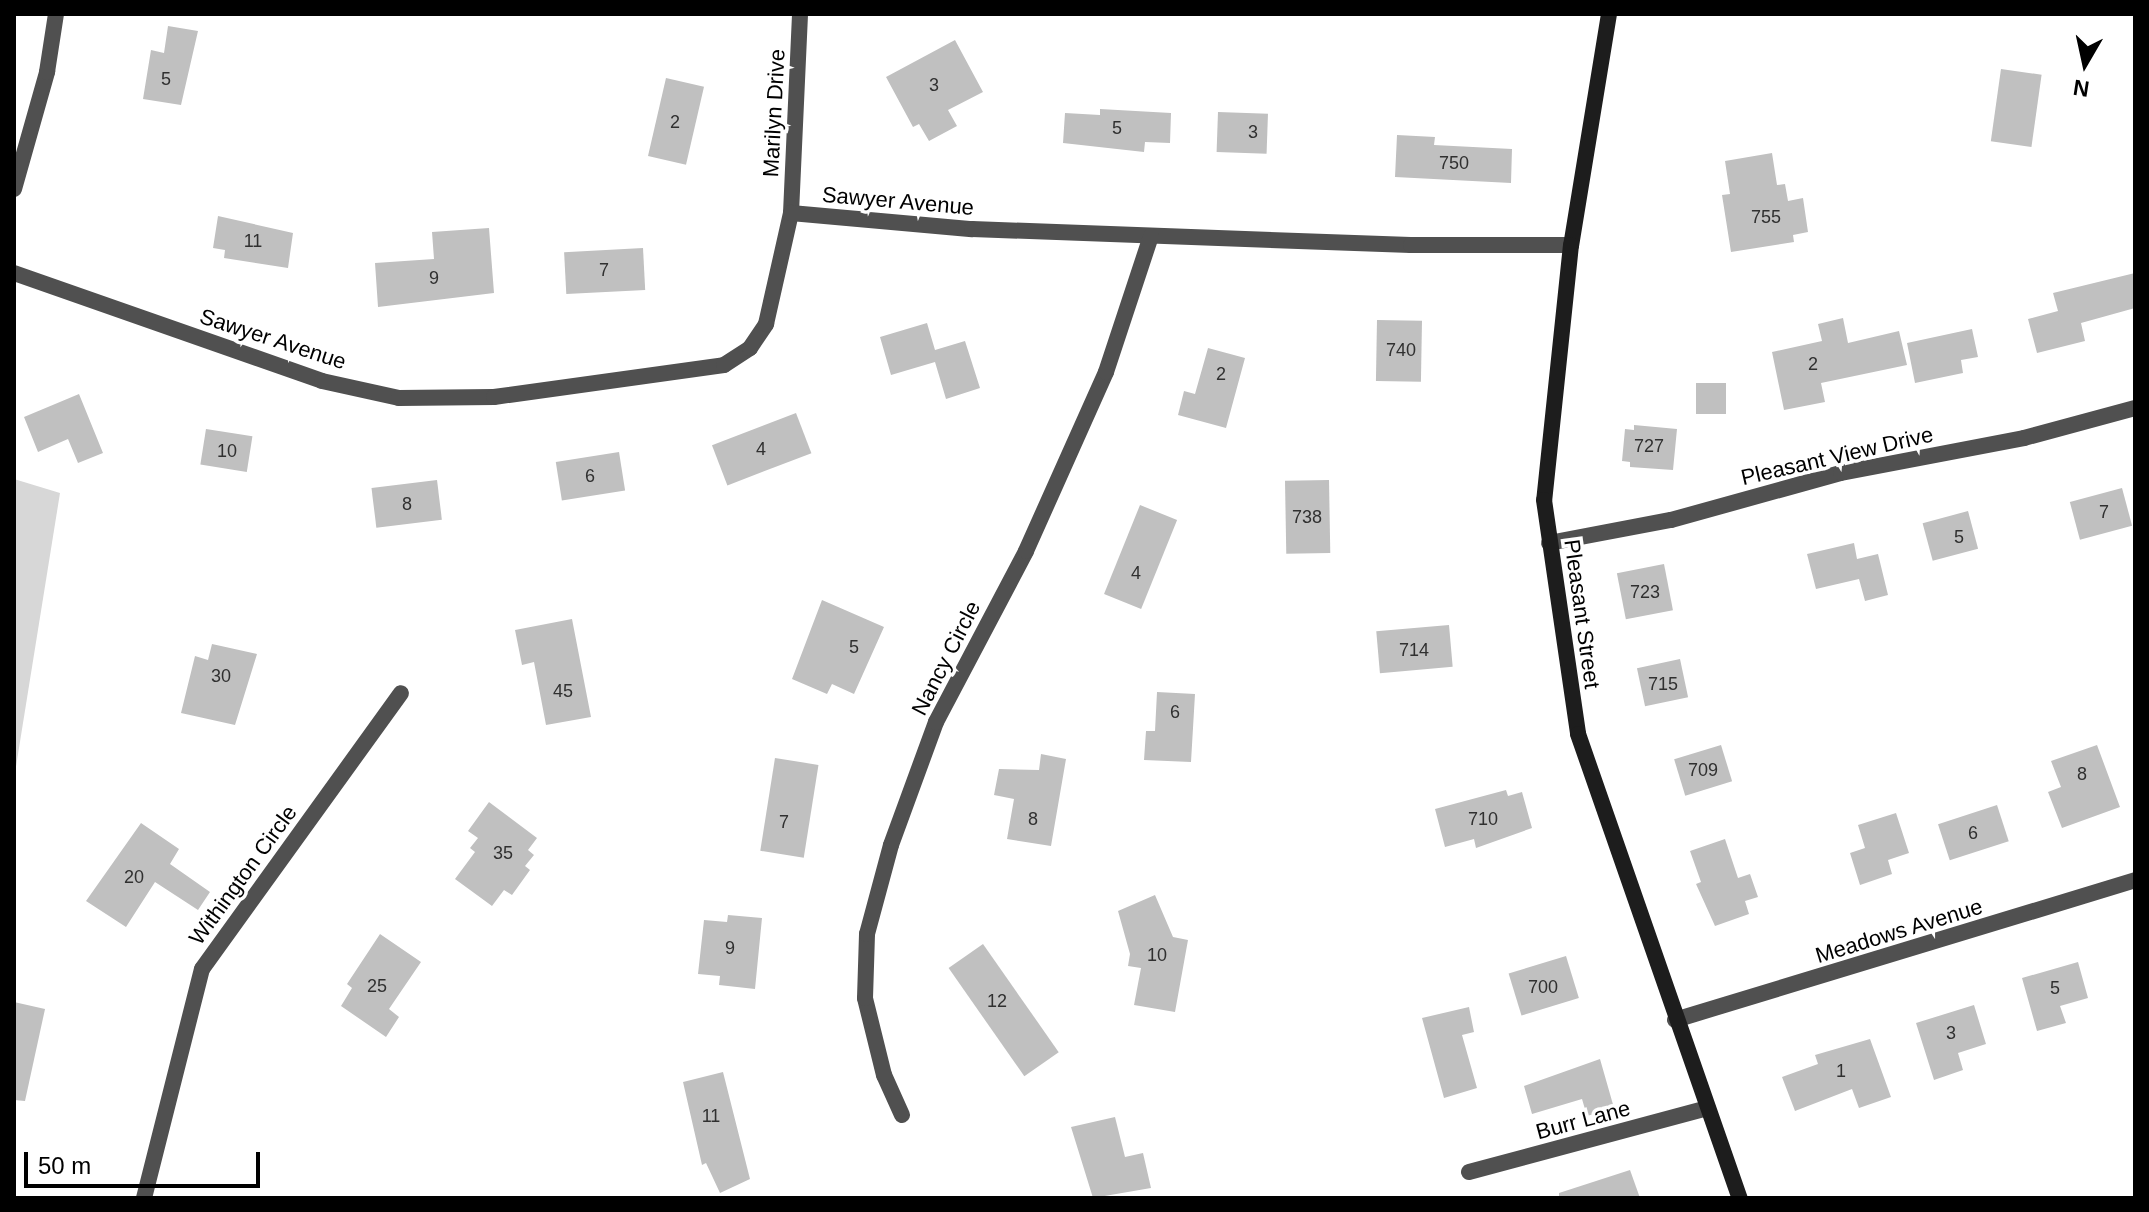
<!DOCTYPE html>
<html>
<head>
<meta charset="utf-8">
<style>
  body { margin:0 }
  #map { position:relative; width:2149px; height:1212px; overflow:hidden; background:#fff; font-family:Arial,sans-serif }
  div>[style] { position:absolute }
  .green>* { inset:0; background:#d7d7d7 }
  .building>* { inset:0; background:#c0c0c0; transform-origin:0 0 }
  .street>* { height:16px; margin:-8px; padding:0 8px; transform-origin:8px; border-radius:8px; background:#505050 }
  .secondary>* { height:16px; margin:-8px; padding:0 8px; transform-origin:8px; border-radius:8px; background:#1d1d1d }
  span { translate:-50% -50%; white-space:nowrap; text-align:center; line-height:1.15; -webkit-text-stroke:7px #fff; paint-order:stroke }
  .number-label { font-size:18px; color:#303030 }
  .number-label span { -webkit-text-stroke-width:0 }
  .street-label { font-size:22px; color:#000 }
  .frame { position:absolute; inset:0; border:16px solid #000; pointer-events:none }
  .north { position:absolute; left:2045px; top:24px; width:80px; height:80px; -webkit-text-stroke:6px #fff; paint-order:stroke; rotate:189deg; font-size:22px; font-weight:700; line-height:32px; text-align:center; color:#000 }
  .north::after { content:''; display:block; margin:auto; width:28px; height:36px; background:#000; clip-path:polygon(50% 0,100% 100%,50% 72%,0 100%) }
  .scale { position:absolute; left:24px; top:1152px; width:236px; height:36px; box-sizing:border-box; border:4px solid #000; border-top:0; padding-left:10px; font-size:24px; line-height:28px; white-space:nowrap; color:#000; -webkit-text-stroke:6px #fff; paint-order:stroke }
</style>
</head>
<body>
<div id="map">
  <div class="green">
    <i style="clip-path:polygon(14px 479px,60px 493px,14px 779px)"></i>
  </div>
  <div class="building">
    <i style="clip-path:polygon(168px 26px,198px 31px,181px 105px,143px 99px,151px 50px,164px 53px)"></i>
    <i style="clip-path:polygon(955px 40px,983px 92px,948px 110px,957px 126px,929px 141px,919px 124px,913px 127px,886px 77px)"></i>
    <i style="left:2001px;top:69px;width:41px;height:73px;rotate:8deg"></i>
    <i style="left:666px;top:78px;width:39px;height:80px;rotate:13deg"></i>
    <i style="clip-path:polygon(1100px 109px,1171px 113px,1170px 143px,1145px 142px,1144px 152px,1063px 143px,1065px 113px,1100px 115px)"></i>
    <i style="left:1218px;top:112px;width:50px;height:40px;rotate:2deg"></i>
    <i style="clip-path:polygon(1397px 135px,1435px 137px,1434px 145px,1512px 149px,1511px 183px,1395px 177px)"></i>
    <i style="clip-path:polygon(1772px 153px,1777px 185px,1785px 184px,1788px 201px,1803px 198px,1808px 232px,1793px 235px,1794px 242px,1731px 252px,1722px 195px,1730px 194px,1725px 161px)"></i>
    <i style="clip-path:polygon(218px 216px,293px 233px,288px 268px,224px 258px,225px 250px,213px 248px)"></i>
    <i style="clip-path:polygon(489px 228px,494px 293px,378px 307px,375px 263px,434px 259px,432px 232px)"></i>
    <i style="left:643px;top:248px;width:42px;height:79px;rotate:87deg"></i>
    <i style="clip-path:polygon(2135px 273px,2135px 308px,2081px 323px,2085px 341px,2037px 353px,2028px 319px,2058px 311px,2053px 293px)"></i>
    <i style="clip-path:polygon(1843px 318px,1848px 343px,1899px 331px,1907px 365px,1821px 383px,1825px 402px,1784px 410px,1772px 352px,1822px 341px,1818px 324px)"></i>
    <i style="left:1377px;top:320px;width:45px;height:61px;rotate:1deg"></i>
    <i style="clip-path:polygon(927px 323px,935px 350px,965px 341px,980px 388px,946px 399px,935px 362px,891px 375px,880px 337px)"></i>
    <i style="clip-path:polygon(1972px 329px,1978px 357px,1961px 360px,1963px 373px,1915px 383px,1907px 343px)"></i>
    <i style="clip-path:polygon(1208px 348px,1245px 358px,1226px 428px,1178px 415px,1184px 391px,1195px 394px)"></i>
    <i style="left:1696px;top:383px;width:30px;height:31px"></i>
    <i style="clip-path:polygon(79px 394px,103px 453px,78px 463px,68px 439px,38px 452px,24px 417px)"></i>
    <i style="left:796px;top:413px;width:43px;height:90px;rotate:69deg"></i>
    <i style="clip-path:polygon(1634px 425px,1677px 429px,1673px 470px,1630px 467px,1630px 462px,1622px 461px,1625px 429px,1634px 430px)"></i>
    <i style="left:206px;top:429px;width:47px;height:36px;rotate:9deg"></i>
    <i style="left:619px;top:452px;width:39px;height:64px;rotate:81deg"></i>
    <i style="left:437px;top:480px;width:40px;height:66px;rotate:83deg"></i>
    <i style="left:1329px;top:480px;width:73px;height:44px;rotate:89deg"></i>
    <i style="left:2122px;top:488px;width:39px;height:54px;rotate:75deg"></i>
    <i style="left:1140px;top:505px;width:40px;height:96px;rotate:22deg"></i>
    <i style="left:1968px;top:511px;width:39px;height:47px;rotate:75deg"></i>
    <i style="clip-path:polygon(1854px 543px,1857px 559px,1878px 554px,1888px 595px,1865px 601px,1859px 579px,1816px 589px,1807px 554px)"></i>
    <i style="left:1664px;top:564px;width:47px;height:48px;rotate:79deg"></i>
    <i style="clip-path:polygon(822px 600px,884px 627px,854px 694px,832px 684px,827px 694px,792px 679px)"></i>
    <i style="clip-path:polygon(572px 619px,591px 717px,546px 725px,534px 662px,522px 665px,515px 630px)"></i>
    <i style="left:1449px;top:625px;width:42px;height:73px;rotate:85deg"></i>
    <i style="clip-path:polygon(212px 644px,257px 654px,235px 725px,181px 713px,195px 656px,208px 660px)"></i>
    <i style="left:1680px;top:659px;width:39px;height:44px;rotate:78deg"></i>
    <i style="clip-path:polygon(1157px 692px,1195px 694px,1191px 762px,1144px 760px,1146px 731px,1155px 731px)"></i>
    <i style="left:1721px;top:745px;width:38px;height:49px;rotate:73deg"></i>
    <i style="clip-path:polygon(2097px 745px,2120px 807px,2062px 828px,2048px 792px,2061px 787px,2051px 761px)"></i>
    <i style="clip-path:polygon(1041px 754px,1066px 759px,1051px 846px,1007px 839px,1014px 799px,994px 795px,999px 769px,1039px 770px)"></i>
    <i style="left:775px;top:758px;width:44px;height:94px;rotate:9deg"></i>
    <i style="clip-path:polygon(1506px 790px,1508px 796px,1522px 792px,1532px 828px,1476px 848px,1474px 839px,1445px 847px,1435px 809px)"></i>
    <i style="clip-path:polygon(489px 802px,537px 838px,528px 850px,534px 855px,525px 866px,530px 870px,512px 895px,504px 890px,492px 906px,455px 879px,475px 852px,470px 848px,478px 838px,468px 831px)"></i>
    <i style="left:1997px;top:805px;width:38px;height:62px;rotate:72deg"></i>
    <i style="clip-path:polygon(1896px 813px,1909px 853px,1888px 860px,1892px 874px,1860px 885px,1850px 853px,1865px 848px,1858px 825px)"></i>
    <i style="clip-path:polygon(141px 823px,179px 849px,170px 864px,210px 892px,198px 910px,155px 882px,126px 927px,86px 901px)"></i>
    <i style="clip-path:polygon(1725px 839px,1738px 878px,1750px 874px,1758px 897px,1745px 901px,1749px 914px,1715px 926px,1696px 884px,1701px 882px,1690px 851px)"></i>
    <i style="clip-path:polygon(1155px 895px,1173px 937px,1188px 940px,1175px 1012px,1134px 1005px,1141px 968px,1128px 966px,1130px 954px,1118px 911px)"></i>
    <i style="clip-path:polygon(728px 915px,762px 918px,755px 989px,719px 985px,720px 976px,698px 974px,704px 920px,727px 922px)"></i>
    <i style="clip-path:polygon(380px 934px,421px 962px,389px 1009px,399px 1017px,386px 1037px,341px 1006px,352px 988px,347px 984px)"></i>
    <i style="left:983px;top:944px;width:132px;height:42px;rotate:55deg"></i>
    <i style="left:1566px;top:956px;width:44px;height:60px;rotate:73deg"></i>
    <i style="clip-path:polygon(2078px 962px,2088px 998px,2060px 1006px,2066px 1023px,2037px 1031px,2022px 978px)"></i>
    <i style="clip-path:polygon(14px 1002px,45px 1009px,25px 1101px,14px 1100px)"></i>
    <i style="clip-path:polygon(1974px 1005px,1986px 1044px,1958px 1053px,1963px 1070px,1934px 1080px,1916px 1023px)"></i>
    <i style="clip-path:polygon(1469px 1007px,1474px 1032px,1462px 1035px,1477px 1088px,1444px 1098px,1422px 1018px)"></i>
    <i style="clip-path:polygon(1870px 1039px,1891px 1097px,1859px 1108px,1852px 1089px,1795px 1111px,1782px 1077px,1818px 1064px,1815px 1055px)"></i>
    <i style="clip-path:polygon(1600px 1059px,1614px 1108px,1587px 1116px,1582px 1099px,1532px 1114px,1524px 1086px)"></i>
    <i style="clip-path:polygon(723px 1072px,750px 1179px,720px 1193px,706px 1163px,702px 1165px,683px 1082px)"></i>
    <i style="clip-path:polygon(1115px 1117px,1125px 1157px,1143px 1153px,1151px 1188px,1093px 1198px,1071px 1127px)"></i>
    <i style="clip-path:polygon(1630px 1170px,1640px 1198px,1559px 1198px,1559px 1193px)"></i>
  </div>
  <div class="street">
    <i style="left:14px;top:189px;width:122px;rotate:-74.2deg"></i>
    <i style="left:47px;top:72px;width:59px;rotate:-81.2deg"></i>
    <i style="left:791px;top:213px;width:199px;rotate:-87.4deg"></i>
    <i style="left:14px;top:273px;width:326px;rotate:19.3deg"></i>
    <i style="left:322px;top:381px;width:79px;rotate:12.4deg"></i>
    <i style="left:399px;top:398px;width:95px;rotate:-0.6deg"></i>
    <i style="left:494px;top:397px;width:232px;rotate:-7.9deg"></i>
    <i style="left:724px;top:365px;width:31px;rotate:-33deg"></i>
    <i style="left:750px;top:348px;width:29px;rotate:-56deg"></i>
    <i style="left:766px;top:324px;width:114px;rotate:-77.3deg"></i>
    <i style="left:791px;top:213px;width:182px;rotate:5.1deg"></i>
    <i style="left:972px;top:229px;width:439px;rotate:2.1deg"></i>
    <i style="left:1411px;top:245px;width:160px"></i>
    <i style="left:1549px;top:543px;width:124px;rotate:-10.7deg"></i>
    <i style="left:1671px;top:520px;width:176px;rotate:-15.5deg"></i>
    <i style="left:1841px;top:473px;width:186px;rotate:-10.8deg"></i>
    <i style="left:2024px;top:438px;width:115px;rotate:-15.1deg"></i>
    <i style="left:1675px;top:1020px;width:481px;rotate:-16.9deg"></i>
    <i style="left:902px;top:1115px;width:44px;rotate:-114.2deg"></i>
    <i style="left:884px;top:1075px;width:79px;rotate:-103.9deg"></i>
    <i style="left:865px;top:998px;width:64px;rotate:-88.2deg"></i>
    <i style="left:867px;top:934px;width:92px;rotate:-74.9deg"></i>
    <i style="left:891px;top:845px;width:131px;rotate:-69.9deg"></i>
    <i style="left:936px;top:722px;width:193px;rotate:-62.2deg"></i>
    <i style="left:1026px;top:551px;width:196px;rotate:-65.9deg"></i>
    <i style="left:1106px;top:372px;width:143px;rotate:-71.7deg"></i>
    <i style="left:1469px;top:1172px;width:247px;rotate:-15deg"></i>
    <i style="left:144px;top:1198px;width:236px;rotate:-75.8deg"></i>
    <i style="left:202px;top:969px;width:340px;rotate:-54.2deg"></i>
  </div>
  <div class="secondary">
    <i style="left:1609px;top:14px;width:234px;rotate:99.3deg"></i>
    <i style="left:1571px;top:245px;width:256px;rotate:96deg"></i>
    <i style="left:1544px;top:500px;width:236px;rotate:81.7deg"></i>
    <i style="left:1578px;top:734px;width:491px;rotate:70.8deg"></i>
  </div>
  <div class="number-label">
    <span style="left:166px;top:79px">5</span>
    <span style="left:934px;top:85px">3</span>
    <span style="left:675px;top:122px">2</span>
    <span style="left:1117px;top:128px">5</span>
    <span style="left:1253px;top:132px">3</span>
    <span style="left:1454px;top:163px">750</span>
    <span style="left:1766px;top:217px">755</span>
    <span style="left:253px;top:241px">11</span>
    <span style="left:604px;top:270px">7</span>
    <span style="left:434px;top:278px">9</span>
    <span style="left:1401px;top:350px">740</span>
    <span style="left:1813px;top:364px">2</span>
    <span style="left:1221px;top:374px">2</span>
    <span style="left:1649px;top:446px">727</span>
    <span style="left:761px;top:449px">4</span>
    <span style="left:227px;top:451px">10</span>
    <span style="left:590px;top:476px">6</span>
    <span style="left:407px;top:504px">8</span>
    <span style="left:2104px;top:512px">7</span>
    <span style="left:1307px;top:517px">738</span>
    <span style="left:1959px;top:537px">5</span>
    <span style="left:1136px;top:573px">4</span>
    <span style="left:1645px;top:592px">723</span>
    <span style="left:854px;top:647px">5</span>
    <span style="left:1414px;top:650px">714</span>
    <span style="left:221px;top:676px">30</span>
    <span style="left:1663px;top:684px">715</span>
    <span style="left:563px;top:691px">45</span>
    <span style="left:1175px;top:712px">6</span>
    <span style="left:1703px;top:770px">709</span>
    <span style="left:2082px;top:774px">8</span>
    <span style="left:1033px;top:819px">8</span>
    <span style="left:1483px;top:819px">710</span>
    <span style="left:784px;top:822px">7</span>
    <span style="left:1973px;top:833px">6</span>
    <span style="left:503px;top:853px">35</span>
    <span style="left:134px;top:877px">20</span>
    <span style="left:730px;top:948px">9</span>
    <span style="left:1157px;top:955px">10</span>
    <span style="left:377px;top:986px">25</span>
    <span style="left:1543px;top:987px">700</span>
    <span style="left:2055px;top:988px">5</span>
    <span style="left:997px;top:1001px">12</span>
    <span style="left:1951px;top:1033px">3</span>
    <span style="left:1841px;top:1071px">1</span>
    <span style="left:711px;top:1116px">11</span>
  </div>
  <div class="street-label">
    <span style="left:774px;top:113px;rotate:-87deg">Marilyn Drive</span>
    <span style="left:898px;top:201px;rotate:5deg">Sawyer Avenue</span>
    <span style="left:273px;top:339px;rotate:18deg">Sawyer Avenue</span>
    <span style="left:1837px;top:456px;rotate:-13deg">Pleasant View Drive</span>
    <span style="left:1582px;top:614px;rotate:82deg">Pleasant Street</span>
    <span style="left:946px;top:658px;rotate:-63deg">Nancy Circle</span>
    <span style="left:243px;top:875px;rotate:-54deg">Withington Circle</span>
    <span style="left:1899px;top:931px;rotate:-17deg">Meadows Avenue</span>
    <span style="left:1583px;top:1120px;rotate:-15deg">Burr Lane</span>
  </div>
  <div class="frame"></div>
  <div class="north">N</div>
  <div class="scale">50 m</div>
</div>
</body>
</html>
